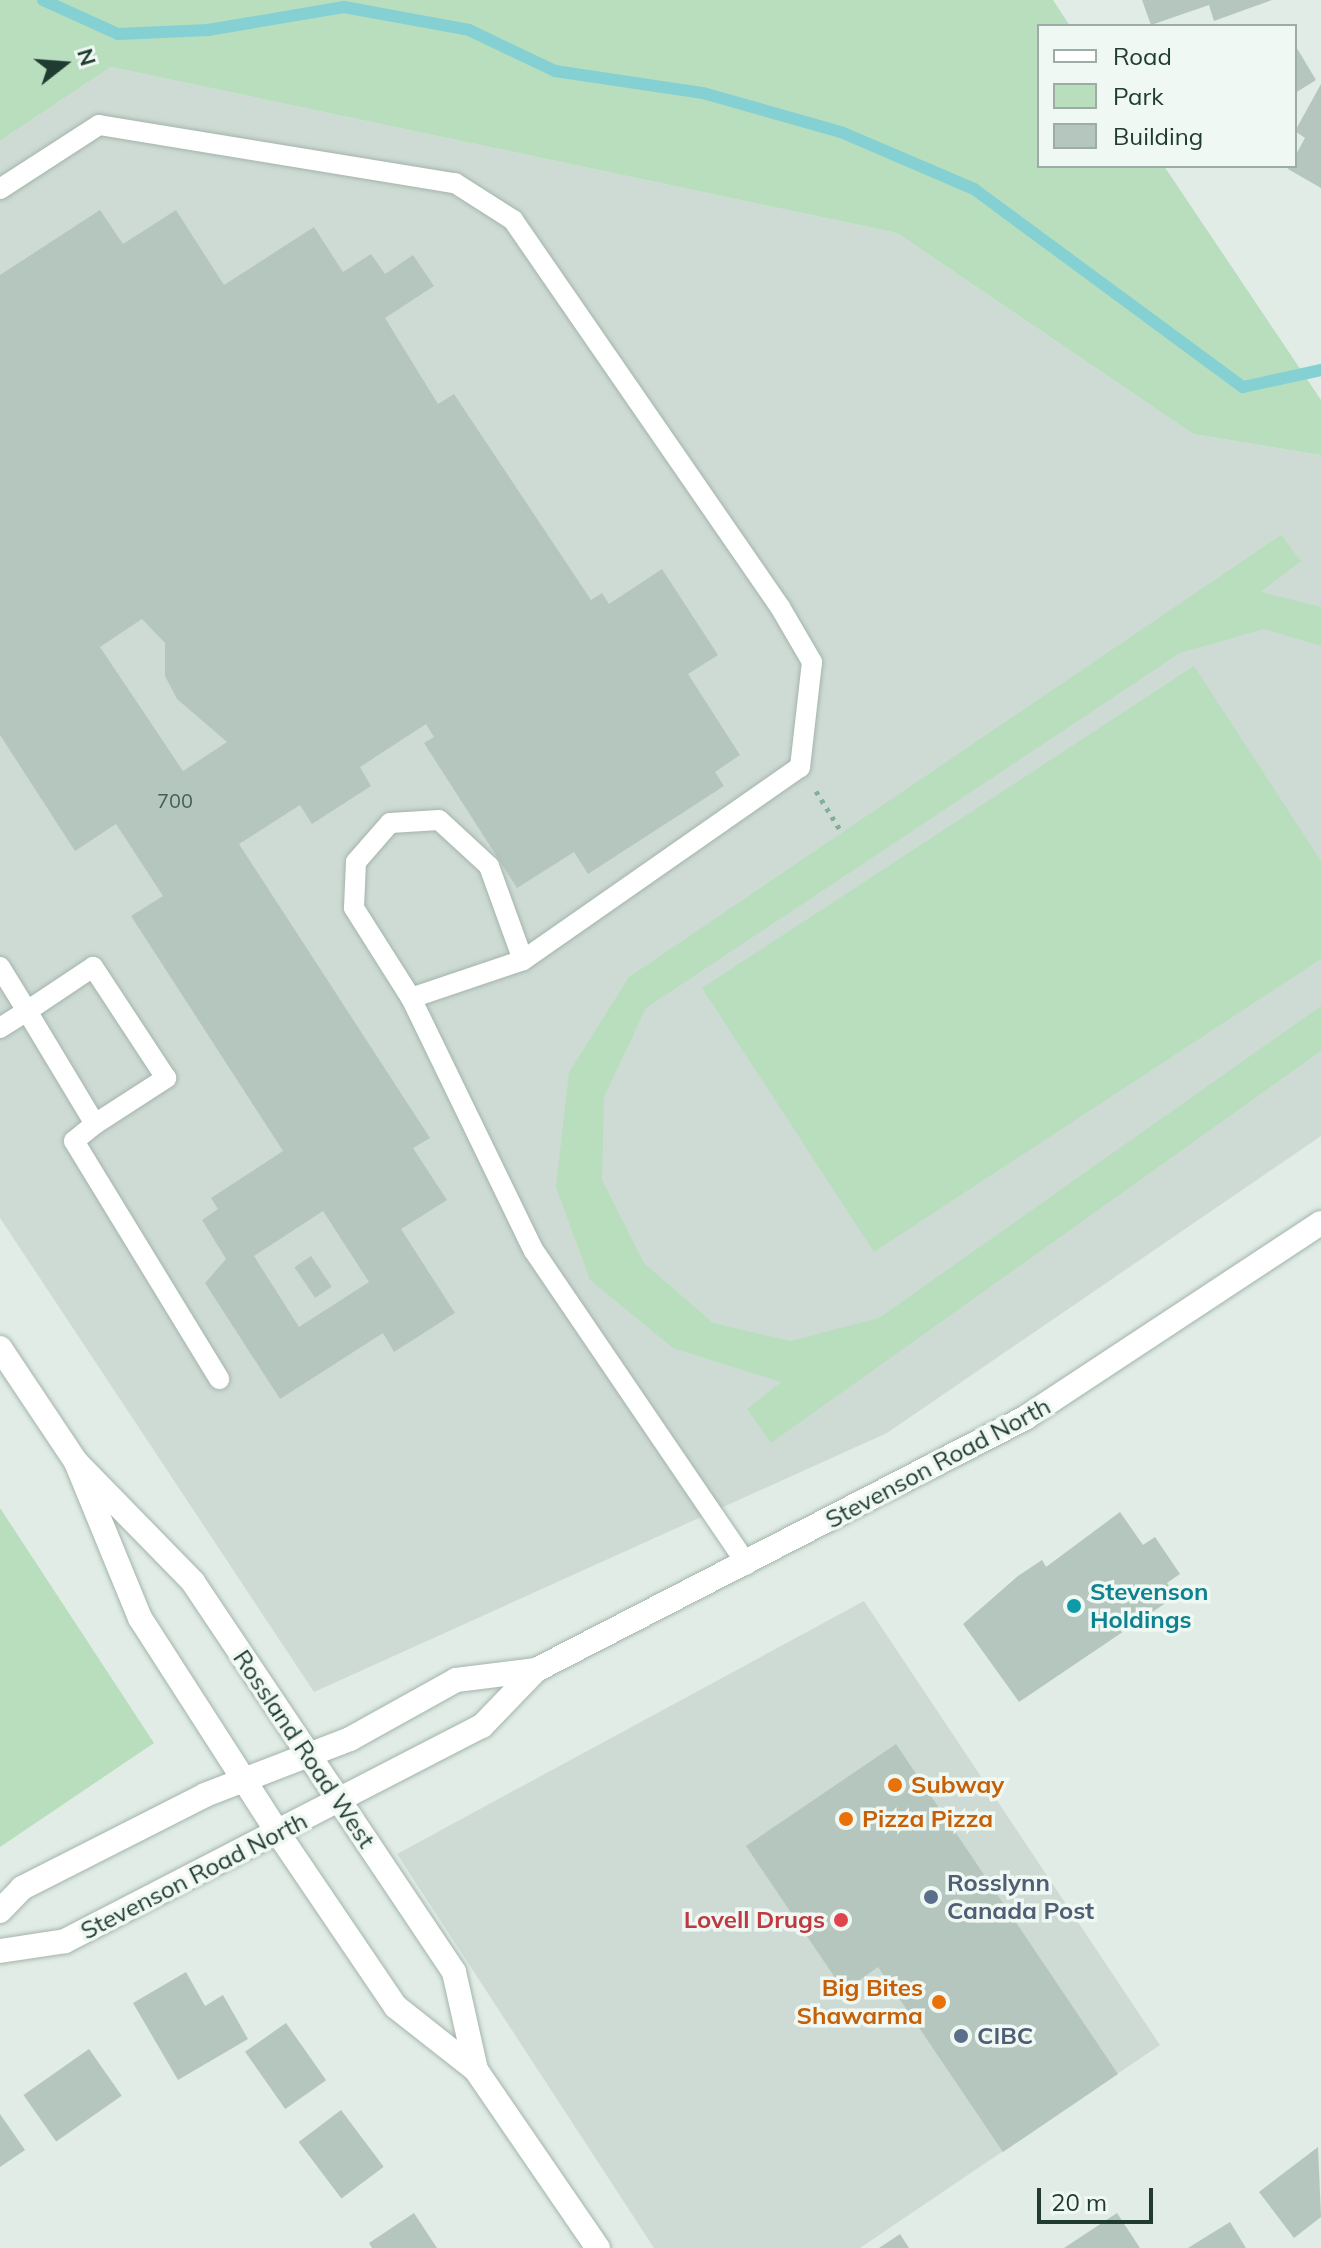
<!DOCTYPE html>
<html>
<head>
<meta charset="utf-8">
<style>
  body { margin:0 }
  #map { position:relative; width:1321px; height:2248px; overflow:hidden; background:#e0ece5; font-family:Mulish,sans-serif }
  div>[style] { position:absolute }
  .built>* { inset:0; background:#cedbd4 }
  .green>* { inset:0; background:#b8debe }
  .stream>* { height:12px; margin:-6px; padding:0 6px; transform-origin:6px; border-radius:6px; background:#85d0d3 }
  .building>* { inset:0; background:#b5c6be; transform-origin:0 0 }
  .path>* { height:5px; margin-top:-2.5px; transform-origin:0; background:repeating-linear-gradient(90deg,#7fb09b 0 4px,transparent 0 10px) }
  .roads { filter:drop-shadow(0 0 2px #a3b4ac) drop-shadow(0 0 2px #a3b4ac) }
  .lane>* { height:20px; margin:-10px; padding:0 10px; transform-origin:10px; border-radius:10px; background:#fff }
  .secondary>* { height:24px; margin:-12px; padding:0 12px; transform-origin:12px; border-radius:12px; background:#fff }
  .dots>* { width:22px; height:22px; translate:-50% -50%; box-sizing:border-box; border:4px solid #f0f8f3; border-radius:50% }
  span { translate:-50% -50%; white-space:nowrap; text-align:center; line-height:1.15; -webkit-text-stroke:7px #f0f8f3; paint-order:stroke }
  .number-label { font-size:20px; color:#455e55 }
  .number-label span { -webkit-text-stroke-width:0 }
  .street-label { font-size:24px; color:#203c32 }
  .culture-label { font-size:24px; color:#0d838f; font-weight:700 }
  .left { translate:0 -50%; text-align:left }
  .food-label { font-size:24px; color:#c56008; font-weight:700 }
  .right { translate:-100% -50%; text-align:right }
  .service-label { font-size:24px; color:#4e5e75; font-weight:700 }
  .health-label { font-size:24px; color:#be3a42; font-weight:700 }
  .legend { position:absolute; left:1037px; top:24px; width:260px; height:144px; box-sizing:border-box; background:#f0f8f3; border:2px solid #9dada6; margin:0; padding:10px 14px; list-style:none; font-size:24px; color:#203c32 }
  .legend li { display:flex; align-items:center; gap:16px; height:40px }
  .legend b { width:40px; border:2px solid #9dada6 }
  .north { position:absolute; left:24px; top:24px; width:80px; height:80px; -webkit-text-stroke:6px #f0f8f3; paint-order:stroke; rotate:73deg; font-size:22px; font-weight:700; line-height:32px; text-align:center; color:#203c32 }
  .north::after { content:''; display:block; margin:auto; width:28px; height:36px; background:#203c32; clip-path:polygon(50% 0,100% 100%,50% 72%,0 100%) }
  .scale { position:absolute; left:1037px; top:2188px; width:116px; height:36px; box-sizing:border-box; border:4px solid #203c32; border-top:0; padding-left:10px; font-size:24px; line-height:28px; white-space:nowrap; color:#203c32; -webkit-text-stroke:6px #f0f8f3; paint-order:stroke }
</style>
</head>
<body>
<div id="map">
  <div class="built">
    <i style="clip-path:polygon(111px 67px,897px 233px,1193px 434px,1321px 455px,1321px 1136px,887px 1433px,314px 1692px,0 1218px,0 141px)"></i>
    <i style="clip-path:polygon(864px 1601px,1160px 2045px,860px 2248px,654px 2248px,397px 1854px)"></i>
  </div>
  <div class="green">
    <i style="clip-path:polygon(0 0,1053px 0,1070px 26px,1039px 26px,1039px 166px,1164px 166px,1321px 400px,1321px 455px,1193px 434px,897px 233px,111px 67px,0 141px)"></i>
    <i style="clip-path:polygon(1281px 535px,1301px 561px,1261px 592px,1321px 607px,1321px 646px,1264px 629px,1180px 653px,646px 1008px,604px 1097px,602px 1180px,644px 1263px,713px 1323px,790px 1341px,879px 1318px,1321px 1006px,1321px 1051px,771px 1443px,747px 1409px,781px 1382px,673px 1348px,590px 1280px,556px 1187px,569px 1072px,629px 977px)"></i>
    <i style="clip-path:polygon(1194px 666px,1321px 861px,1321px 959px,874px 1252px,702px 988px)"></i>
    <i style="clip-path:polygon(0 1508px,154px 1743px,0 1847px)"></i>
  </div>
  <div class="stream">
    <i style="left:43px;top:0;width:82px;rotate:24.4deg"></i>
    <i style="left:118px;top:34px;width:90px;rotate:-2.5deg"></i>
    <i style="left:208px;top:30px;width:138px;rotate:-9.6deg"></i>
    <i style="left:344px;top:7px;width:127px;rotate:10.4deg"></i>
    <i style="left:469px;top:30px;width:95px;rotate:25.5deg"></i>
    <i style="left:555px;top:71px;width:150px;rotate:8.5deg"></i>
    <i style="left:703px;top:93px;width:143px;rotate:15.8deg"></i>
    <i style="left:841px;top:132px;width:145px;rotate:23.2deg"></i>
    <i style="left:974px;top:189px;width:334px;rotate:36.4deg"></i>
    <i style="left:1243px;top:387px;width:80px;rotate:-12.3deg"></i>
  </div>
  <div class="building">
    <i style="clip-path:polygon(1142px 0,1272px 0,1214px 21px,1209px 5px,1151px 25px)"></i>
    <i style="clip-path:polygon(1295px 45px,1316px 80px,1295px 93px)"></i>
    <i style="clip-path:polygon(1321px 84px,1321px 188px,1288px 169px,1305px 138px,1295px 131px)"></i>
    <i style="clip-path:polygon(evenodd,100px 210px,123px 244px,176px 210px,224px 285px,314px 227px,343px 272px,371px 254px,385px 274px,413px 255px,434px 286px,385px 318px,438px 404px,454px 394px,591px 600px,602px 593px,609px 604px,662px 569px,718px 655px,688px 674px,740px 755px,715px 772px,724px 786px,588px 874px,574px 852px,517px 888px,424px 743px,434px 737px,426px 724px,360px 767px,371px 786px,312px 824px,300px 805px,239px 844px,430px 1138px,413px 1148px,447px 1200px,401px 1229px,455px 1313px,394px 1352px,383px 1333px,280px 1399px,205px 1283px,226px 1259px,202px 1220px,218px 1209px,211px 1198px,283px 1151px,131px 916px,163px 896px,116px 824px,75px 851px,0 735px,0 275px,100px 210px,142px 619px,165px 643px,165px 676px,177px 699px,227px 742px,183px 771px,100px 647px,142px 619px,100px 210px,323px 1211px,369px 1282px,299px 1327px,254px 1256px,323px 1211px)"></i>
    <i style="left:311px;top:1256px;width:37px;height:20px;rotate:56deg"></i>
    <i style="clip-path:polygon(1120px 1512px,1143px 1545px,1155px 1537px,1180px 1574px,1167px 1583px,1176px 1596px,1019px 1702px,963px 1624px,1018px 1576px,1042px 1560px,1046px 1567px)"></i>
    <i style="clip-path:polygon(896px 1744px,1118px 2074px,1003px 2152px,878px 1967px,844px 1991px,746px 1846px)"></i>
    <i style="clip-path:polygon(186px 1972px,205px 2006px,223px 1995px,248px 2039px,178px 2080px,133px 2003px)"></i>
    <i style="left:286px;top:2023px;width:70px;height:50px;rotate:55deg"></i>
    <i style="left:89px;top:2049px;width:57px;height:80px;rotate:55deg"></i>
    <i style="left:341px;top:2110px;width:71px;height:53px;rotate:53deg"></i>
    <i style="clip-path:polygon(0 2114px,25px 2150px,0 2167px)"></i>
    <i style="clip-path:polygon(1318px 2147px,1321px 2217px,1294px 2238px,1259px 2192px)"></i>
    <i style="clip-path:polygon(414px 2213px,437px 2248px,372px 2248px,369px 2243px)"></i>
    <i style="clip-path:polygon(1117px 2213px,1140px 2248px,1064px 2248px)"></i>
    <i style="clip-path:polygon(1230px 2222px,1246px 2248px,1188px 2248px)"></i>
    <i style="clip-path:polygon(900px 2234px,909px 2248px,879px 2248px)"></i>
  </div>
  <div class="path">
    <i style="left:816px;top:791px;width:49px;rotate:58.2deg"></i>
  </div>
  <div class="roads">
    <div class="lane">
      <i style="left:0;top:189px;width:118px;rotate:-32.9deg"></i>
      <i style="left:99px;top:125px;width:361px;rotate:9.3deg"></i>
      <i style="left:455px;top:183px;width:69px;rotate:32.5deg"></i>
      <i style="left:513px;top:220px;width:470px;rotate:55.4deg"></i>
      <i style="left:780px;top:607px;width:64px;rotate:59.8deg"></i>
      <i style="left:812px;top:662px;width:106px;rotate:96.5deg"></i>
      <i style="left:800px;top:767px;width:338px;rotate:145.1deg"></i>
      <i style="left:0;top:967px;width:52px;rotate:58.5deg"></i>
      <i style="left:27px;top:1011px;width:32px;rotate:148deg"></i>
      <i style="left:411px;top:998px;width:118px;rotate:-18.7deg"></i>
      <i style="left:523px;top:960px;width:100px;rotate:-109.9deg"></i>
      <i style="left:489px;top:866px;width:68px;rotate:-137.4deg"></i>
      <i style="left:439px;top:820px;width:49px;rotate:176.5deg"></i>
      <i style="left:390px;top:823px;width:52px;rotate:131.1deg"></i>
      <i style="left:356px;top:862px;width:46px;rotate:92.5deg"></i>
      <i style="left:354px;top:908px;width:107px;rotate:57.7deg"></i>
      <i style="left:411px;top:998px;width:281px;rotate:64.1deg"></i>
      <i style="left:534px;top:1251px;width:379px;rotate:55.8deg"></i>
      <i style="left:95px;top:1124px;width:85px;rotate:-32.9deg"></i>
      <i style="left:166px;top:1078px;width:133px;rotate:-123.3deg"></i>
      <i style="left:93px;top:967px;width:79px;rotate:146.3deg"></i>
      <i style="left:27px;top:1011px;width:132px;rotate:59deg"></i>
      <i style="left:95px;top:1124px;width:27px;rotate:141deg"></i>
      <i style="left:74px;top:1141px;width:279px;rotate:58.6deg"></i>
    </div>
    <div class="secondary">
      <i style="left:0;top:1348px;width:137px;rotate:56.3deg"></i>
      <i style="left:76px;top:1462px;width:168px;rotate:45.7deg"></i>
      <i style="left:193px;top:1582px;width:469px;rotate:56.2deg"></i>
      <i style="left:454px;top:1972px;width:100px;rotate:77.3deg"></i>
      <i style="left:76px;top:1462px;width:169px;rotate:67.7deg"></i>
      <i style="left:140px;top:1618px;width:255px;rotate:57.3deg"></i>
      <i style="left:278px;top:1833px;width:210px;rotate:55.9deg"></i>
      <i style="left:396px;top:2007px;width:102px;rotate:38.2deg"></i>
      <i style="left:476px;top:2070px;width:216px;rotate:55.6deg"></i>
      <i style="left:0;top:1911px;width:32px;rotate:-46deg"></i>
      <i style="left:22px;top:1888px;width:205px;rotate:-26.9deg"></i>
      <i style="left:205px;top:1795px;width:155px;rotate:-21.1deg"></i>
      <i style="left:350px;top:1739px;width:121px;rotate:-29.1deg"></i>
      <i style="left:456px;top:1680px;width:81px;rotate:-7.1deg"></i>
      <i style="left:0;top:1951px;width:66px;rotate:-8.7deg"></i>
      <i style="left:65px;top:1941px;width:469px;rotate:-27.3deg"></i>
      <i style="left:482px;top:1726px;width:78px;rotate:-46deg"></i>
      <i style="left:536px;top:1670px;width:550px;rotate:-27.26deg"></i>
      <i style="left:1025px;top:1418px;width:354px;rotate:-33.4deg"></i>
    </div>
  </div>
  <div class="dots">
    <i style="left:1074px;top:1606px;background:#0f9aa8"></i>
    <i style="left:895px;top:1785px;background:#e8710a"></i>
    <i style="left:846px;top:1819px;background:#e8710a"></i>
    <i style="left:931px;top:1897px;background:#5c6f8a"></i>
    <i style="left:841px;top:1920px;background:#e0444e"></i>
    <i style="left:939px;top:2002px;background:#e8710a"></i>
    <i style="left:961px;top:2036px;background:#5c6f8a"></i>
  </div>
  <div class="number-label">
    <span style="left:175px;top:800px">700</span>
  </div>
  <div class="street-label">
    <span style="left:938px;top:1463px;rotate:-28deg">Stevenson Road North</span>
    <span style="left:304px;top:1749px;rotate:56deg">Rossland Road West</span>
    <span style="left:194px;top:1876px;rotate:-27deg">Stevenson Road North</span>
  </div>
  <div class="culture-label">
    <span class="left" style="left:1090px;top:1606px">Stevenson<br>Holdings</span>
  </div>
  <div class="food-label">
    <span class="left" style="left:911px;top:1785px">Subway</span>
    <span class="left" style="left:862px;top:1819px">Pizza Pizza</span>
    <span class="right" style="left:923px;top:2002px">Big Bites<br>Shawarma</span>
  </div>
  <div class="service-label">
    <span class="left" style="left:947px;top:1897px">Rosslynn<br>Canada Post</span>
    <span class="left" style="left:977px;top:2036px">CIBC</span>
  </div>
  <div class="health-label">
    <span class="right" style="left:825px;top:1920px">Lovell Drugs</span>
  </div>
  <ul class="legend">
  <li><b style="height:10px;background:#fff"></b>Road</li>
  <li><b style="height:22px;background:#b8debe"></b>Park</li>
  <li><b style="height:22px;background:#b5c6be"></b>Building</li>
  </ul>
  <div class="north">N</div>
  <div class="scale">20 m</div>
</div>
</body>
</html>
